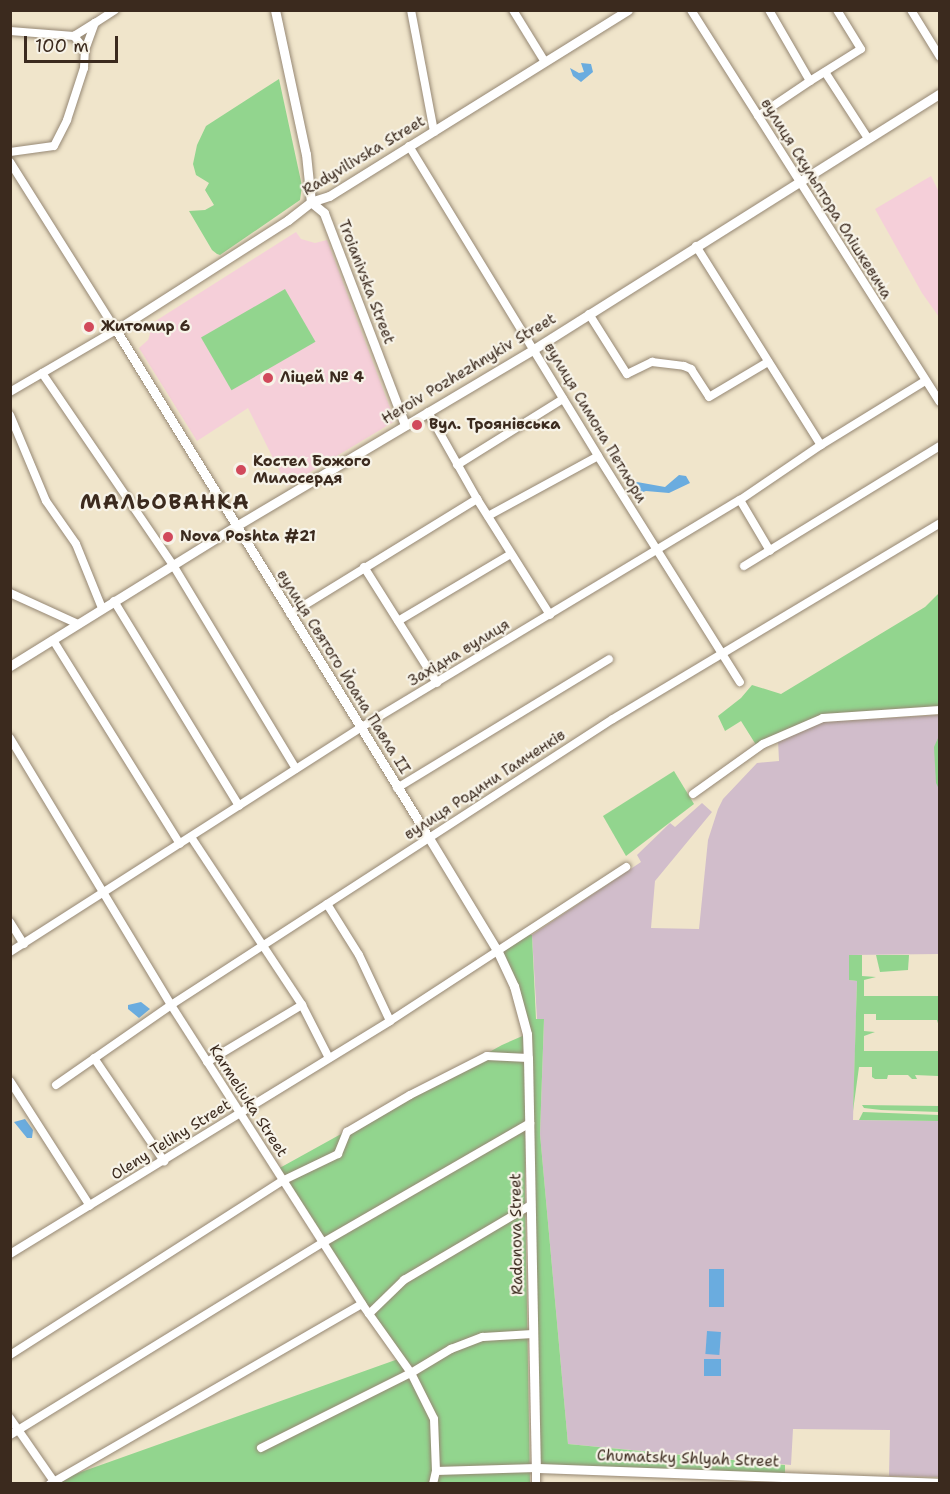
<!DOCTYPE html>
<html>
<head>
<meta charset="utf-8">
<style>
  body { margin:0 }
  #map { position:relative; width:950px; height:1494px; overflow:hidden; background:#f0e5cb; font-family:"Shantell Sans",sans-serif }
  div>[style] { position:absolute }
  .built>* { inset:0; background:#f5cfd9 }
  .industrial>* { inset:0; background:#d1bdcb }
  .green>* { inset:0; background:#92d58e; transform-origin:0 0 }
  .water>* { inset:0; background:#6aacdf; transform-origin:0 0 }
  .roads { filter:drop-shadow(0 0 2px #968874) drop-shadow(0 0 2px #968874) }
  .minor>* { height:8px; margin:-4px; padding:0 4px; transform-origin:4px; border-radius:4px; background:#fff }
  .tertiary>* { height:9px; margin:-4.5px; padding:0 4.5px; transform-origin:4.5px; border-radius:4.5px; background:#fff }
  .dots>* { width:16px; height:16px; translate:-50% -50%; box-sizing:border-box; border:3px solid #f7f3e8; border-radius:50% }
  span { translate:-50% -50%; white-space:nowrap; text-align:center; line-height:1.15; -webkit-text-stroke:4.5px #f7f3e8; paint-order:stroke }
  .street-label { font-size:15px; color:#3b2a1e }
  .poi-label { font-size:15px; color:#3b2a1e; font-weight:700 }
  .left { translate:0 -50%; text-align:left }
  .district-label { font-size:21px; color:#3b2a1e; font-weight:700; letter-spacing:1.5px }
  .frame { position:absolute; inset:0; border:12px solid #3b2a1e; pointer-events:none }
  .scale { position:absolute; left:24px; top:36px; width:94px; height:27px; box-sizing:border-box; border:3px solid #3b2a1e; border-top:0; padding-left:8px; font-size:18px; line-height:21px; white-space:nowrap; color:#3b2a1e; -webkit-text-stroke:4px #f7f3e8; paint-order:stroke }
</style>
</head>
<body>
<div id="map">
  <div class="built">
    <i style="clip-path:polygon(931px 176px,939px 192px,939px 317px,922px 293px,875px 209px)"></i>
    <i style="clip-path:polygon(296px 232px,301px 239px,315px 243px,327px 240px,395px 421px,287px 486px,248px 408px,197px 441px,139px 348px,148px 340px,150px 334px,146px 327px)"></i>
  </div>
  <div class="industrial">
    <i style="clip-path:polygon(939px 715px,939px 954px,849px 955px,849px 980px,857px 981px,853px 1120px,939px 1121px,939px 1477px,889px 1476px,890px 1430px,793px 1429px,791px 1465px,568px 1444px,540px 1134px,544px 1020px,537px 1019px,532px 935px,641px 862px,637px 855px,670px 823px,675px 827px,702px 803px,712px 812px,655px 881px,651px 928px,699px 929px,708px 840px,718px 809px,723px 799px,757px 763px,779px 761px,778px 740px,822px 722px)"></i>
  </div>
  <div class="green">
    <i style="clip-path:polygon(279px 79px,302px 186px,300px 200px,220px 255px,217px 254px,212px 250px,189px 211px,205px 210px,214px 205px,205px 190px,209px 183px,196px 175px,193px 164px,197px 145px,206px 126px)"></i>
    <i style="left:285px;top:289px;width:61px;height:97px;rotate:60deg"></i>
    <i style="clip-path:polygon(939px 593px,939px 706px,823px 718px,758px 748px,741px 721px,725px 731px,718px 716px,741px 698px,752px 685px,781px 694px,925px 607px)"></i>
    <i style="clip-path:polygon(939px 736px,940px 789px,939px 789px,936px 783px,934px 747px)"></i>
    <i style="clip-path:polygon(674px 771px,694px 804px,626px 856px,603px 816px)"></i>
    <i style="clip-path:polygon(525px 934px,532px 935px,536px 1019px,544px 1019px,540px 1134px,568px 1444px,785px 1465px,785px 1478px,536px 1468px,527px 1048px,525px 1191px,530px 1483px,53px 1482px,401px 1358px,276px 1170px,502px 1045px,527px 1034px,498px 952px)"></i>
    <i style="clip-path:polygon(849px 955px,862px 955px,862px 976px,876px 977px,864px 980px,864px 996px,940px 996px,939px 1027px,937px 1020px,876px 1020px,876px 1014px,864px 1014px,864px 1031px,875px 1032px,864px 1036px,864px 1051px,939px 1051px,939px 1078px,938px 1076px,915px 1075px,917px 1079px,912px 1079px,908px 1075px,888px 1075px,887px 1079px,875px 1079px,872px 1077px,872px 1067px,859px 1067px,853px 1111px,857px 981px,849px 980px)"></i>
    <i style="clip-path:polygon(876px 955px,909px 955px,908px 970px,880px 972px)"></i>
    <i style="clip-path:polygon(862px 1105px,939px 1106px,939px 1112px,881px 1110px,864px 1108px)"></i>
    <i style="clip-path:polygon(863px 1112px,939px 1115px,939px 1121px,859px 1120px)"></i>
  </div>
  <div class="water">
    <i style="clip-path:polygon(581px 63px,591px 64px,593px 72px,581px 82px,573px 76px,570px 68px,579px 73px,584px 72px)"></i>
    <i style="clip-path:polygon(679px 475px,686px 476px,690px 483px,669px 493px,646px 491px,637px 494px,631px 489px,631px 484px,637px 482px,665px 487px)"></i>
    <i style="clip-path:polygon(141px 1002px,150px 1009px,139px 1018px,128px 1009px,128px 1005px)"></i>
    <i style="clip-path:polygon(25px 1119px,33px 1130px,32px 1138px,27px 1138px,14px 1122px)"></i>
    <i style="left:709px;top:1269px;width:15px;height:38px"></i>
    <i style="left:707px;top:1331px;width:14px;height:23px;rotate:4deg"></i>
    <i style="left:704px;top:1359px;width:17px;height:17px"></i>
  </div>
  <div class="roads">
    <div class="minor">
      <i style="left:411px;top:10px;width:124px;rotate:79.3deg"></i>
      <i style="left:513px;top:10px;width:61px;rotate:58.4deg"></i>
      <i style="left:691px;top:10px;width:464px;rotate:57.6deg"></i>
      <i style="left:769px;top:10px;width:82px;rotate:60deg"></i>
      <i style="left:810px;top:81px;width:60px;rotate:-32.1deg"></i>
      <i style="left:861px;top:49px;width:46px;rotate:-121.6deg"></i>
      <i style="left:911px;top:10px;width:55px;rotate:58.3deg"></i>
      <i style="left:10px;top:31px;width:64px;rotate:4.5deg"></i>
      <i style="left:85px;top:50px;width:18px;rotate:-128deg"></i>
      <i style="left:74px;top:36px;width:25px;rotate:-32deg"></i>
      <i style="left:825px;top:72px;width:77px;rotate:57.1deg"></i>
      <i style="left:758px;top:116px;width:63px;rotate:-33.9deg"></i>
      <i style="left:409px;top:146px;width:363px;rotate:58.6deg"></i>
      <i style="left:598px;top:456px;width:267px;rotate:57.9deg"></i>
      <i style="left:10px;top:152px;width:44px;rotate:-7.8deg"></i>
      <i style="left:54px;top:146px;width:29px;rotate:-63deg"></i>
      <i style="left:67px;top:120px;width:55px;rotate:-71.9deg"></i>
      <i style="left:84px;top:68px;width:18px;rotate:-87deg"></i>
      <i style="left:85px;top:50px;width:29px;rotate:-70deg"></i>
      <i style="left:95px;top:23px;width:24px;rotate:-33deg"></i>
      <i style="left:10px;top:162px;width:199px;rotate:57.8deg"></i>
      <i style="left:116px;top:330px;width:123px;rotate:149.7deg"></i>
      <i style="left:696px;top:246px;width:235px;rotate:57.9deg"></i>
      <i style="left:589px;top:314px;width:71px;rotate:57.7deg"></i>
      <i style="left:627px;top:374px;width:28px;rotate:-26deg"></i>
      <i style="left:652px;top:362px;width:32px;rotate:7deg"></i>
      <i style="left:684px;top:366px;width:8px;rotate:23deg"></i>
      <i style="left:691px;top:369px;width:33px;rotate:57deg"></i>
      <i style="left:709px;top:397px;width:69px;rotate:-30.7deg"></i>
      <i style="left:42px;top:373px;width:232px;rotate:55.7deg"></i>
      <i style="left:173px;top:565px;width:238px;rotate:58.9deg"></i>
      <i style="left:428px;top:412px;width:100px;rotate:60.6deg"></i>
      <i style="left:477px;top:499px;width:137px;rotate:57.8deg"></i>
      <i style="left:10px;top:415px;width:93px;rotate:67.3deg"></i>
      <i style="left:46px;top:501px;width:52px;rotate:55.1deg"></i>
      <i style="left:76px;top:544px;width:69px;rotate:67.9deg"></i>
      <i style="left:457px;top:465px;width:125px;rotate:-31.9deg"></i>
      <i style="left:740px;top:500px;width:59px;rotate:59.5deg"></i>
      <i style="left:488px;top:516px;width:125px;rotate:-28.6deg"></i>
      <i style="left:744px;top:566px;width:230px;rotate:-31.5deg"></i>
      <i style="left:364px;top:567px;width:137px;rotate:57.8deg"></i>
      <i style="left:10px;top:593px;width:75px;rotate:24.5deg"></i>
      <i style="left:114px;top:601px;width:240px;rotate:58.6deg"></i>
      <i style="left:290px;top:614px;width:220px;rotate:-31.6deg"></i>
      <i style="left:398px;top:621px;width:131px;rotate:-30.7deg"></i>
      <i style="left:53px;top:640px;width:240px;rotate:58.1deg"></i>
      <i style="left:10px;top:738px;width:312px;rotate:58.9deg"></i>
      <i style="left:171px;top:1005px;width:355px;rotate:57.4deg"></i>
      <i style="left:362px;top:1304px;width:85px;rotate:54.6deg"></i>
      <i style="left:411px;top:1373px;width:51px;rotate:63.4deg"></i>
      <i style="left:434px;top:1419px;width:52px;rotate:87.8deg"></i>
      <i style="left:436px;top:1471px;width:13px;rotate:103deg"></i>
      <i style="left:397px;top:788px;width:248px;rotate:-31.3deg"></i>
      <i style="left:693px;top:794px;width:86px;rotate:-35.5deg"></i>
      <i style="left:763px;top:744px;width:65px;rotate:-23.4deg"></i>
      <i style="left:823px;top:718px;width:117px;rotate:-3.9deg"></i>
      <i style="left:191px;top:837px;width:201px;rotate:56.5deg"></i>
      <i style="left:302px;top:1005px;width:59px;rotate:63deg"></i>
      <i style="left:327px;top:904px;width:60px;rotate:57.9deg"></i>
      <i style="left:359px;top:955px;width:73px;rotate:64.8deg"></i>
      <i style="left:10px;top:922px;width:26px;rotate:58deg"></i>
      <i style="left:10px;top:952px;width:416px;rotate:-32.6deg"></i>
      <i style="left:360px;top:728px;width:443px;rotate:-31deg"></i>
      <i style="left:740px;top:500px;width:98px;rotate:-34.2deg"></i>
      <i style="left:821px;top:445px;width:122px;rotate:-31.6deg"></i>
      <i style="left:94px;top:1058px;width:125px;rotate:55.8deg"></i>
      <i style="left:207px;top:1062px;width:111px;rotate:-31deg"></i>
      <i style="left:10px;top:1081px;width:148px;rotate:57.4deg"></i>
      <i style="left:56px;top:1085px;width:140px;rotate:-34.8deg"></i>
      <i style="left:171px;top:1005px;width:526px;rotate:-32.91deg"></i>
      <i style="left:613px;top:719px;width:381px;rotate:-30.9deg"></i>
      <i style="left:10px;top:1254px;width:446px;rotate:-31.5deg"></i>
      <i style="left:390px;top:1021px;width:282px;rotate:-33.1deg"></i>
      <i style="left:369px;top:1314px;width:49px;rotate:-44.2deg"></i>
      <i style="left:404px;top:1280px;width:147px;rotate:-30.6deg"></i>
      <i style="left:10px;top:1355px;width:325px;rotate:-32.6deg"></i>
      <i style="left:284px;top:1180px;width:60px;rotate:-25.7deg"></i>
      <i style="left:338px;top:1154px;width:24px;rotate:-68deg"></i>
      <i style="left:347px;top:1132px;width:73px;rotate:-30.4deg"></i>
      <i style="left:410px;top:1095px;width:86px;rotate:-26.9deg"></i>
      <i style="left:487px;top:1056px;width:41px;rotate:2.8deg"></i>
      <i style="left:10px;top:1418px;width:79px;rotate:55.3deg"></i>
      <i style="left:10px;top:1435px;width:369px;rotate:-31.6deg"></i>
      <i style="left:324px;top:1242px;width:238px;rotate:-30deg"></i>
      <i style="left:261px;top:1448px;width:168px;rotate:-26.6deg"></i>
      <i style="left:411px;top:1373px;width:47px;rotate:-31deg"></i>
      <i style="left:451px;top:1349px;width:34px;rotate:-21deg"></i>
      <i style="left:483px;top:1337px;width:50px;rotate:-3.4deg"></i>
      <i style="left:436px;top:1471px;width:100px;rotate:-1.7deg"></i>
      <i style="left:536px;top:1468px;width:16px;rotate:90deg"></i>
      <i style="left:50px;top:1484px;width:360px;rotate:-30deg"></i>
    </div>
    <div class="tertiary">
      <i style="left:275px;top:10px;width:147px;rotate:77.9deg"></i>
      <i style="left:306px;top:154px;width:48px;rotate:84.1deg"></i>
      <i style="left:628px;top:10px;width:352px;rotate:148.1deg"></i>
      <i style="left:329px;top:196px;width:19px;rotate:162deg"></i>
      <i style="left:311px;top:202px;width:29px;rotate:142deg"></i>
      <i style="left:288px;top:220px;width:204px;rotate:147.4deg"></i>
      <i style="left:116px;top:330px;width:597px;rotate:58.36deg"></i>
      <i style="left:429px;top:838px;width:133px;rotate:58.8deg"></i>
      <i style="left:498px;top:952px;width:38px;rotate:65deg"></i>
      <i style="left:514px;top:986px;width:50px;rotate:74.8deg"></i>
      <i style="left:527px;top:1034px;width:24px;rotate:88deg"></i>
      <i style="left:528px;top:1058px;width:410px;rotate:88.9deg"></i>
      <i style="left:536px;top:1468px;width:404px;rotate:2.1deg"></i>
      <i style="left:311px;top:202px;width:17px;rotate:40deg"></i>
      <i style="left:324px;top:213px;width:227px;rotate:69.1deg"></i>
      <i style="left:10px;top:666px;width:266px;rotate:-31.8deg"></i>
      <i style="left:236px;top:526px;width:347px;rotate:-30.7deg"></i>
      <i style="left:534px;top:349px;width:480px;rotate:-32.2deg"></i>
    </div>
  </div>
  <div class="dots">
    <i style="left:89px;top:327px;background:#d1495b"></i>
    <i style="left:268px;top:378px;background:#d1495b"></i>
    <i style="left:417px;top:425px;background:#d1495b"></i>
    <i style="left:241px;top:470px;background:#d1495b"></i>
    <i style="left:168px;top:537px;background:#d1495b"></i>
  </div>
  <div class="street-label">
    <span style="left:364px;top:156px;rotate:-31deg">Radyvilivska Street</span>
    <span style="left:826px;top:199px;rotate:58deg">вулиця Скульптора Олішкевича</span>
    <span style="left:366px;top:282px;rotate:69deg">Troianivska Street</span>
    <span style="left:469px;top:369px;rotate:-31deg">Heroiv Pozhezhnykiv Street</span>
    <span style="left:595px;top:423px;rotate:59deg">вулиця Симона Петлюри</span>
    <span style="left:459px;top:653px;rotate:-31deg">Західна вулиця</span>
    <span style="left:343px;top:672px;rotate:58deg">вулиця Святого Йоана Павла II</span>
    <span style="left:485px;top:785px;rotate:-33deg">вулиця Родини Гамченків</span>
    <span style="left:248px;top:1101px;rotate:57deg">Karmeliuka Street</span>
    <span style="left:171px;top:1140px;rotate:-32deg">Oleny Telihy Street</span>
    <span style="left:517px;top:1234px;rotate:-91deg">Radonova Street</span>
    <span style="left:688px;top:1459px;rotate:2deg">Chumatsky Shlyah Street</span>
  </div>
  <div class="poi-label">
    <span class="left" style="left:101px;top:327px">Житомир 6</span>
    <span class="left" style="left:280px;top:378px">Ліцей № 4</span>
    <span class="left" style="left:429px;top:425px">Вул. Троянівська</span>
    <span class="left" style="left:253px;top:470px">Костел Божого<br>Милосердя</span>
    <span class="left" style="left:180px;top:537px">Nova Poshta #21</span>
  </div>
  <div class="district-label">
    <span style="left:165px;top:502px">МАЛЬОВАНКА</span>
  </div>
  <div class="frame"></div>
  <div class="scale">100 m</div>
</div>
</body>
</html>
